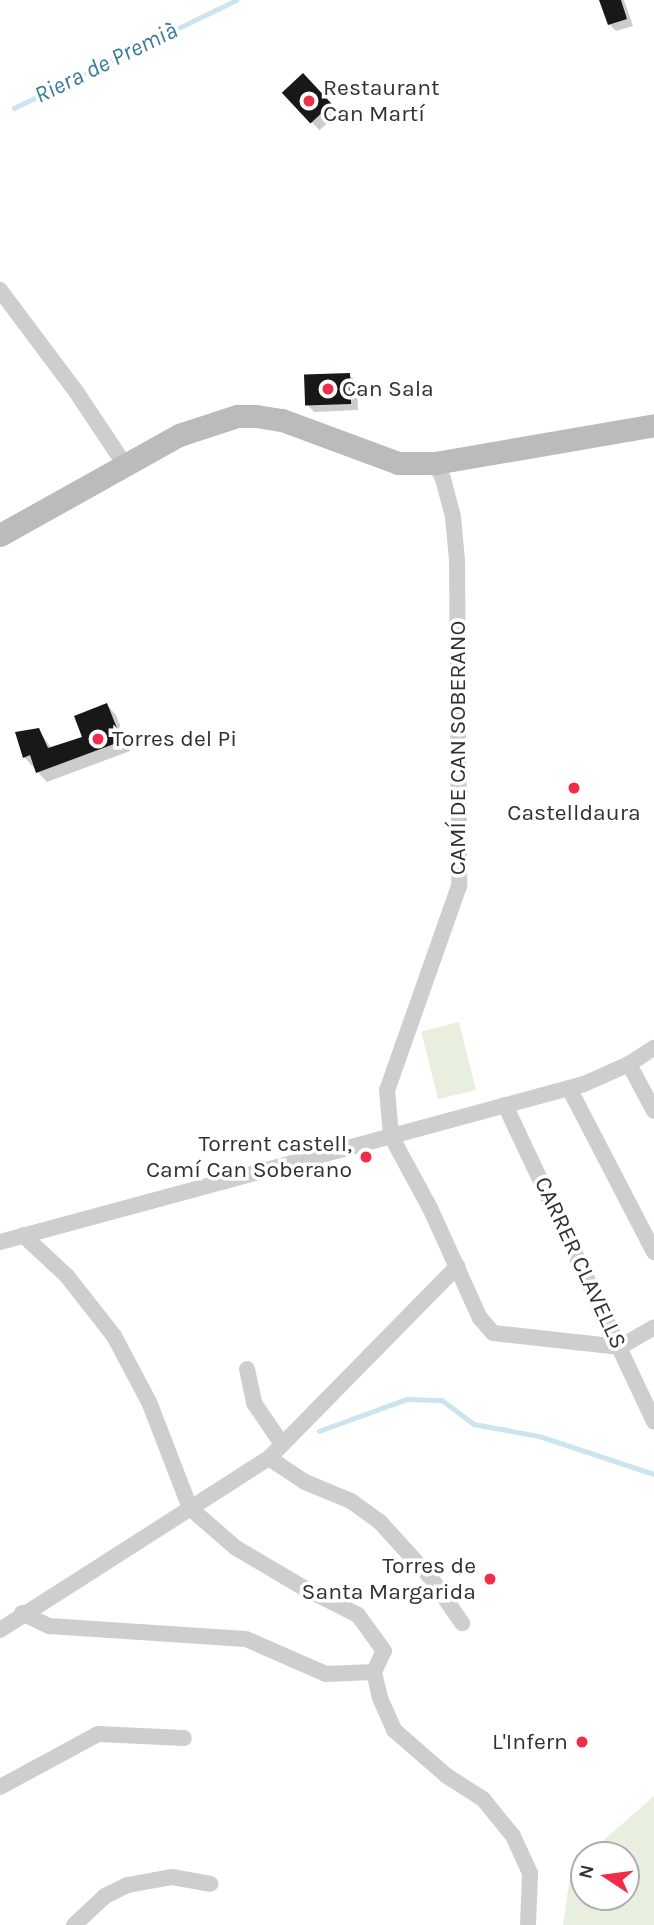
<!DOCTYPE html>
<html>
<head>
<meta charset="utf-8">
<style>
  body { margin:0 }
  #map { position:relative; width:654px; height:1925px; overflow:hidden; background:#fff; font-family:Karla,sans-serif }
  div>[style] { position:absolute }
  .green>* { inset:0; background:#e9efdf; transform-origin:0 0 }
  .shadow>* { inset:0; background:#0003; transform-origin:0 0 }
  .stream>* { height:4.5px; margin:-2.25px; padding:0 2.25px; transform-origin:2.25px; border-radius:2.25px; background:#cbe4ef }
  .building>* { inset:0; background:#181818; transform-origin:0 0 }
  .street>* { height:16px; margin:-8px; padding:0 8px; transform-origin:8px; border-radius:8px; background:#cecece }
  .secondary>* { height:23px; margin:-11.5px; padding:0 11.5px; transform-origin:11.5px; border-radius:11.5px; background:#bbb }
  .dots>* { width:19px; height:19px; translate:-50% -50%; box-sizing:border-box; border:4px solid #fff; border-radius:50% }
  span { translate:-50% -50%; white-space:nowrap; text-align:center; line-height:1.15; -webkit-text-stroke:7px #fff; paint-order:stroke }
  .poi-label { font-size:23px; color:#313131 }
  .left { translate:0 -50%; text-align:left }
  .right { translate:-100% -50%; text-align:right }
  .street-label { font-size:23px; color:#313131 }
  .water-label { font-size:24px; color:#3a7b99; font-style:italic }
  .north { position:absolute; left:570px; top:1841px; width:70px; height:70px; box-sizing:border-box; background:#fff; border:2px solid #adadad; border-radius:50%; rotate:283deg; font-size:19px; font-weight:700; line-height:28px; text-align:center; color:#313131 }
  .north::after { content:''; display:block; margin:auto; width:24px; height:32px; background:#ef2d4a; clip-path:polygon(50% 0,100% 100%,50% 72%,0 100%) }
</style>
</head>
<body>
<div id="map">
  <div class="green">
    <i style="left:459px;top:1022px;width:70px;height:39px;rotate:76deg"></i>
    <i style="clip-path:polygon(654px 1796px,654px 1925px,563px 1925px,571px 1869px,584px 1858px,584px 1897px,626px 1897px,626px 1855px,587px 1855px)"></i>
  </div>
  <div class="shadow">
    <i style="clip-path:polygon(601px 0,624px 0,633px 26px,616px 31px,609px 24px)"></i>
    <i style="left:303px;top:76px;width:51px;height:25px;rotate:47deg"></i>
    <i style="clip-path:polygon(349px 375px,357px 382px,358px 410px,314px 412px,307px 404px)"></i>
    <i style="clip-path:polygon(107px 705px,116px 715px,130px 751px,47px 782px,24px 757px,38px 730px,52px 749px,85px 738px)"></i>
  </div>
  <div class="stream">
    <i style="left:14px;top:108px;width:247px;rotate:-25.9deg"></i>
    <i style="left:319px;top:1431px;width:94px;rotate:-20deg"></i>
    <i style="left:407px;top:1399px;width:35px;rotate:2deg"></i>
    <i style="left:442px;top:1400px;width:40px;rotate:37deg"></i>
    <i style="left:474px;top:1424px;width:66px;rotate:10.5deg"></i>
    <i style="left:539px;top:1436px;width:121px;rotate:18.3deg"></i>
  </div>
  <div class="building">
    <i style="clip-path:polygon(599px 0,621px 0,627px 19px,608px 25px)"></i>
    <i style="left:303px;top:73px;width:42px;height:29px;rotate:47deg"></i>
    <i style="left:350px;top:373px;width:31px;height:46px;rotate:88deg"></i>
    <i style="clip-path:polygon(107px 703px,122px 741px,36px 773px,30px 755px,23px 758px,15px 732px,39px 728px,48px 748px,82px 737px,74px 716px)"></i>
  </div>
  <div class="street">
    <i style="left:0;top:290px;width:129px;rotate:53.2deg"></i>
    <i style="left:77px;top:393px;width:87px;rotate:56.3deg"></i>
    <i style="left:435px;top:463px;width:18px;rotate:63deg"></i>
    <i style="left:443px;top:479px;width:39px;rotate:75deg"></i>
    <i style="left:453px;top:517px;width:43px;rotate:84.7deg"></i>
    <i style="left:457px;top:560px;width:326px;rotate:89.6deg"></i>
    <i style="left:459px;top:886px;width:216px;rotate:109.4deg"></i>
    <i style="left:387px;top:1090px;width:46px;rotate:85deg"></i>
    <i style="left:391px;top:1136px;width:82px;rotate:61.6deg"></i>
    <i style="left:430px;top:1208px;width:121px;rotate:65.6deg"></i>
    <i style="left:480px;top:1318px;width:20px;rotate:49deg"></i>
    <i style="left:493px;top:1333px;width:128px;rotate:6.3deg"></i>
    <i style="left:629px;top:1064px;width:53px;rotate:62deg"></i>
    <i style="left:569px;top:1088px;width:185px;rotate:62.6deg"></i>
    <i style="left:505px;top:1105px;width:350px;rotate:64.8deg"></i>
    <i style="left:0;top:1242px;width:605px;rotate:-15.14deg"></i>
    <i style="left:584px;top:1084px;width:49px;rotate:-24deg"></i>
    <i style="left:629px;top:1064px;width:30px;rotate:-33deg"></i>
    <i style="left:620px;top:1347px;width:39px;rotate:-30deg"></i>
    <i style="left:247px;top:1369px;width:35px;rotate:78deg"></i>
    <i style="left:254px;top:1403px;width:50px;rotate:55.7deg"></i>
    <i style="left:269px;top:1458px;width:43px;rotate:33.7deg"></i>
    <i style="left:305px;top:1482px;width:50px;rotate:22.4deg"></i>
    <i style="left:351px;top:1501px;width:34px;rotate:36deg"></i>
    <i style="left:379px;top:1521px;width:77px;rotate:47.6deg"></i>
    <i style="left:431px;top:1578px;width:55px;rotate:55.4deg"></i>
    <i style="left:22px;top:1613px;width:30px;rotate:26deg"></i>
    <i style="left:49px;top:1626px;width:197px;rotate:3.8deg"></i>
    <i style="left:246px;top:1639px;width:87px;rotate:23.6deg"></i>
    <i style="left:326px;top:1674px;width:48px;rotate:-2.4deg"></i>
    <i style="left:374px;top:1672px;width:23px;rotate:-65deg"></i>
    <i style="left:384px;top:1651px;width:44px;rotate:-125.8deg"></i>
    <i style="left:358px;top:1615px;width:60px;rotate:-153.4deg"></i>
    <i style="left:304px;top:1588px;width:79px;rotate:-149.5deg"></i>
    <i style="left:236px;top:1548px;width:61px;rotate:-139deg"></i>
    <i style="left:190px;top:1508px;width:114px;rotate:-111.1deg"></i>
    <i style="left:149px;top:1402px;width:75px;rotate:-117.9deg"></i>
    <i style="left:114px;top:1336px;width:76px;rotate:-128.1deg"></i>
    <i style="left:67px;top:1276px;width:60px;rotate:-137deg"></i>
    <i style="left:0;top:1630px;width:319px;rotate:-32.6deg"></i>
    <i style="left:269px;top:1458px;width:269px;rotate:-45.5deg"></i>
    <i style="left:374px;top:1672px;width:27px;rotate:77deg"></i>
    <i style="left:380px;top:1698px;width:35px;rotate:66deg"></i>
    <i style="left:394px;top:1730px;width:70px;rotate:41deg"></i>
    <i style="left:447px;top:1776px;width:43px;rotate:32.6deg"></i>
    <i style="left:483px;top:1799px;width:48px;rotate:51deg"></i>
    <i style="left:513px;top:1836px;width:41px;rotate:65.3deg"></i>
    <i style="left:530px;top:1873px;width:52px;rotate:92.2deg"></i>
    <i style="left:0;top:1787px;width:111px;rotate:-28.4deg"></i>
    <i style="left:98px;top:1734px;width:86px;rotate:2.7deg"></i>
    <i style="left:74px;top:1925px;width:42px;rotate:-43.1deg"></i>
    <i style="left:105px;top:1896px;width:25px;rotate:-26deg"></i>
    <i style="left:128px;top:1885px;width:45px;rotate:-10.3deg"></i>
    <i style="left:172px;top:1877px;width:39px;rotate:10deg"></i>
  </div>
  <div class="secondary">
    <i style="left:0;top:535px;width:205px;rotate:-29.2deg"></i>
    <i style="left:179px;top:435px;width:61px;rotate:-18.1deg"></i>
    <i style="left:237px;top:416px;width:19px"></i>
    <i style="left:256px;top:416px;width:26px;rotate:9deg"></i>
    <i style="left:282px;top:420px;width:124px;rotate:20.3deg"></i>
    <i style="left:398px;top:463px;width:37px"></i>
    <i style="left:435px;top:463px;width:222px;rotate:-9.8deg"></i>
  </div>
  <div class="dots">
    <i style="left:309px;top:101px;background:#ef2d4a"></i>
    <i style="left:328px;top:389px;background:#ef2d4a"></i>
    <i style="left:98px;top:739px;background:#ef2d4a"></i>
    <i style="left:574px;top:788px;background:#ef2d4a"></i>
    <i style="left:366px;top:1157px;background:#ef2d4a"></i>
    <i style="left:490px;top:1579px;background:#ef2d4a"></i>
    <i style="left:582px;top:1742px;background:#ef2d4a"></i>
  </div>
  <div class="poi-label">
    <span class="left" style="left:323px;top:101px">Restaurant<br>Can Martí</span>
    <span class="left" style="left:342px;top:389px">Can Sala</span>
    <span class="left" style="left:112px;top:739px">Torres del Pi</span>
    <span style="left:574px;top:813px">Castelldaura</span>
    <span class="right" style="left:352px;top:1157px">Torrent castell,<br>Camí Can Soberano</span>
    <span class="right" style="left:476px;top:1579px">Torres de<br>Santa Margarida</span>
    <span class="right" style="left:568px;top:1742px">L'Infern</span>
  </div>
  <div class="street-label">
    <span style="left:458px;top:748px;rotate:-90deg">CAMÍ DE CAN SOBERANO</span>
    <span style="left:580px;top:1263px;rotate:65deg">CARRER CLAVELLS</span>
  </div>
  <div class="water-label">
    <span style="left:106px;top:63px;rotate:-26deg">Riera de Premià</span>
  </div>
  <div class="north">N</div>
</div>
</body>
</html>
